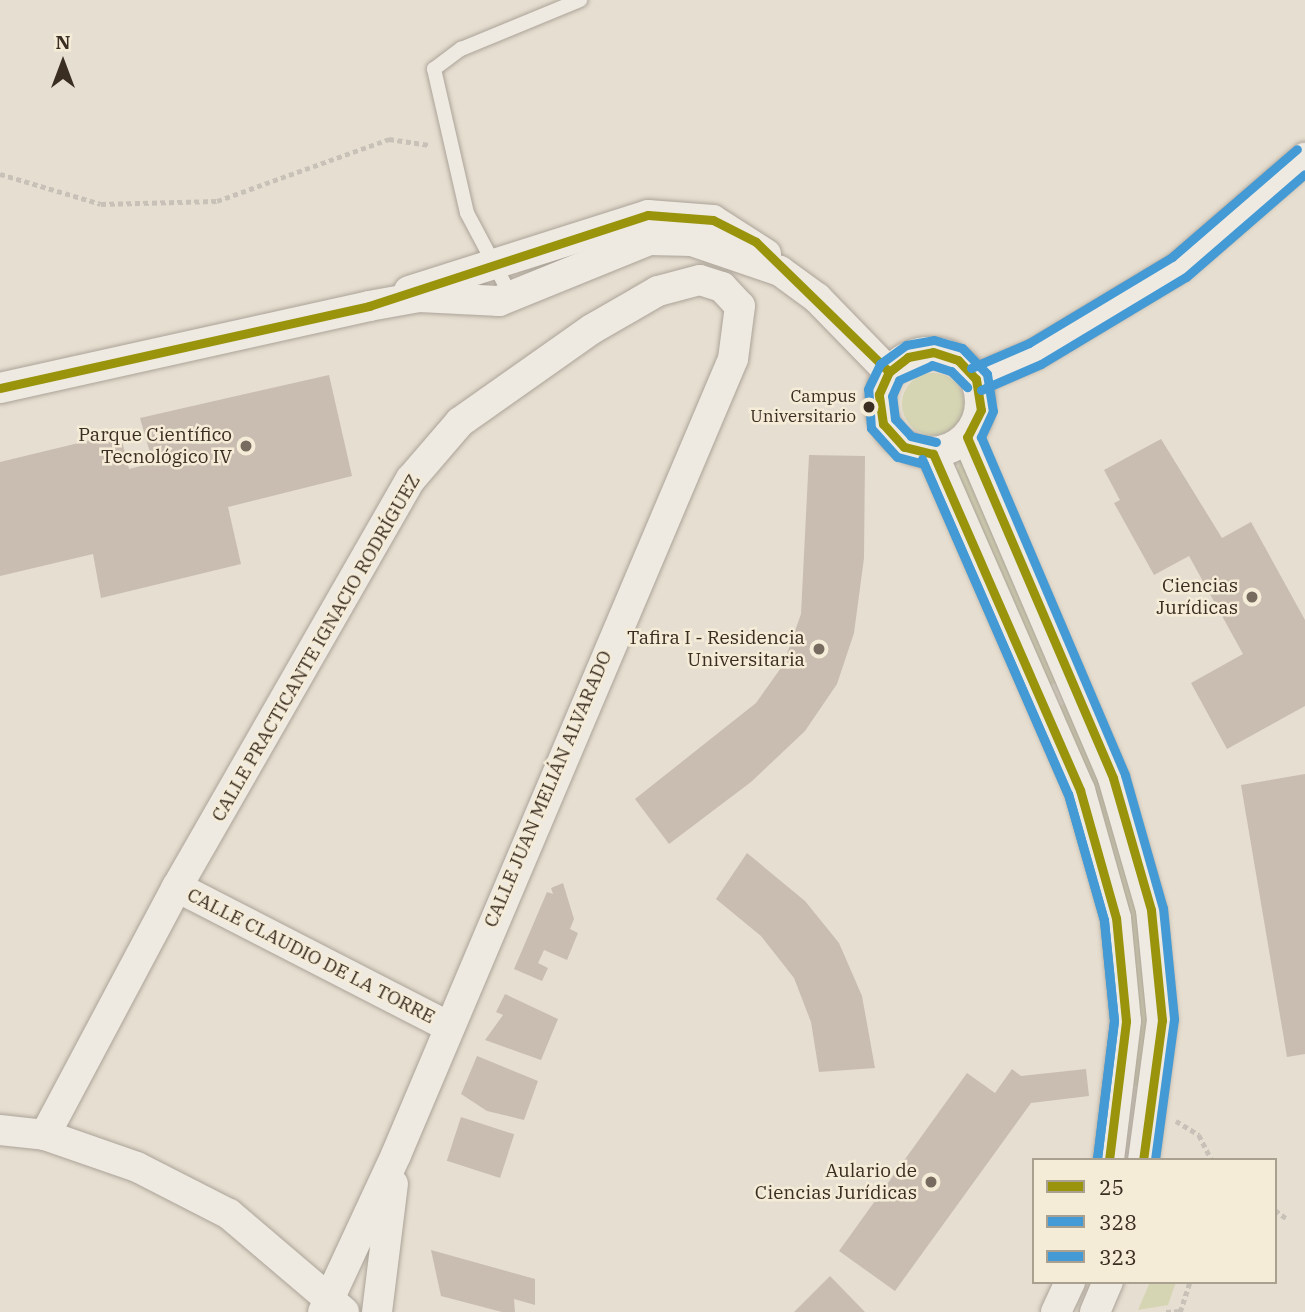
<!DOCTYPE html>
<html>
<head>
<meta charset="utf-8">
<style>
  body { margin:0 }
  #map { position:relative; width:1305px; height:1312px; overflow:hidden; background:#e6ded0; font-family:"IBM Plex Serif",serif }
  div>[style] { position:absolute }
  .green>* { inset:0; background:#d5d4b3 }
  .round { border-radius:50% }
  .building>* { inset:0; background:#c9bdb1; transform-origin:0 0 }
  .path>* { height:4.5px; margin-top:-2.25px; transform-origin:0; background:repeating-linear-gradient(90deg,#c7c1b8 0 5px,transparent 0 8.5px) }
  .roads { filter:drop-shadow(0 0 2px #aba398) drop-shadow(0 0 2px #aba398) }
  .lane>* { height:14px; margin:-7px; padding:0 7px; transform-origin:7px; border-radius:7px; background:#eee9e1 }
  .street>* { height:30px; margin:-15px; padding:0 15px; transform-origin:15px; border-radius:15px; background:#eee9e1 }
  .street>.ring { margin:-15px; padding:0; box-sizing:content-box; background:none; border:30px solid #eee9e1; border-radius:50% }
  .bus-1>* { height:9px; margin:-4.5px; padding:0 4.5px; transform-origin:4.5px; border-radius:4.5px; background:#99940c }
  .bus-2>* { height:9px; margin:-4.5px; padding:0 4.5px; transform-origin:4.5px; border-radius:4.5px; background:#449ad5 }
  .bus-3>* { height:9px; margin:-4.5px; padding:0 4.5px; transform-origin:4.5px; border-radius:4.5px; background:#449ad5 }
  .dots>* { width:19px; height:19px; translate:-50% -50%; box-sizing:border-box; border:4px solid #f5ecd8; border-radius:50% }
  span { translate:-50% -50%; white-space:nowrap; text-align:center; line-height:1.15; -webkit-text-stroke:5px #f5ecd8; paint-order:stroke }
  .bus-label { font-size:17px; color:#3a2d21 }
  .right { translate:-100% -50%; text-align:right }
  .poi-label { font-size:19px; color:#3a2d21 }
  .street-label { font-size:19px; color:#3a2d21 }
  .legend { position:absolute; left:1032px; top:1158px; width:245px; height:126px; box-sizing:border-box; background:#f5ecd8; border:2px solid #aaa08f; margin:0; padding:9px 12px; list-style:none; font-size:21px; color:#3a2d21 }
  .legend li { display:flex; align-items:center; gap:14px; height:35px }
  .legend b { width:35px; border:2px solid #aaa08f }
  .north { position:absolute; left:28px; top:28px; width:70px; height:70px; -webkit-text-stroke:5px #f5ecd8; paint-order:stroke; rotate:0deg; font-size:19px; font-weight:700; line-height:28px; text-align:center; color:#3a2d21 }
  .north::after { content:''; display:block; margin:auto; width:24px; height:32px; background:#3a2d21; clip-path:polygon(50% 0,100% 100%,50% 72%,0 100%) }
</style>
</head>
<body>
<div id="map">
  <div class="green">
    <i class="round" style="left:902px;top:373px;width:62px;height:62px"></i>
    <i style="clip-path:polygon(960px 462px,966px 462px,1060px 681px,1046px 687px,956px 476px)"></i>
    <i style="clip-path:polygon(1068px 702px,1099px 773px,1135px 891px,1148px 992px,1147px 1086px,1131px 1085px,1132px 1020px,1054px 709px)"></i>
    <i style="clip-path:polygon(1150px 1282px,1176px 1282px,1168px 1305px,1138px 1310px)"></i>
  </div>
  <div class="building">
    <i style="clip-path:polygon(329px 375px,352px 476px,228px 507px,241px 564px,101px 598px,93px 554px,0 576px,0 462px,120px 433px,129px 469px,153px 463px,140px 418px)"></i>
    <i style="clip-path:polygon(1161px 439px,1222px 538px,1251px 522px,1305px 620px,1305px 706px,1227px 749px,1191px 683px,1243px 654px,1189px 556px,1154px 575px,1114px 503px,1120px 500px,1104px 470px)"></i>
    <i style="clip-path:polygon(809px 455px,865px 456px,864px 558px,854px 633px,837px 684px,805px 731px,751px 782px,669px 844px,635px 799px,756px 703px,783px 665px,801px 614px)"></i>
    <i style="clip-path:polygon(1305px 774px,1305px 1054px,1287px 1057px,1241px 785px)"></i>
    <i style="clip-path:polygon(747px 853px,805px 901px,839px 943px,862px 996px,875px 1068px,819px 1072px,811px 1022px,794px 978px,761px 936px,716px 899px)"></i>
    <i style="clip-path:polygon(563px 883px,574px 919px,570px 929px,578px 933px,567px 960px,544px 950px,538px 963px,548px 968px,542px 981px,514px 969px,547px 892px,553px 894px,551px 888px)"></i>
    <i style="clip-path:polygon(505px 994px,558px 1019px,541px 1060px,485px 1040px,503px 1015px,496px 1012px)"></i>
    <i style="clip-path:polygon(477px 1056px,538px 1081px,524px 1120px,487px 1111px,461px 1094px)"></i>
    <i style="clip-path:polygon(1012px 1069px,1021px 1076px,1086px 1069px,1089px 1096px,1031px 1103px,895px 1291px,839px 1251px,967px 1073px,995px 1093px)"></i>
    <i style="left:461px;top:1117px;width:56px;height:46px;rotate:18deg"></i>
    <i style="clip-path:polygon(431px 1250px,535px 1279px,535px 1305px,514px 1299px,515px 1312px,502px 1312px,441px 1296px)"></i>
    <i style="clip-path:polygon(830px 1276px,865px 1312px,794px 1312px)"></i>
  </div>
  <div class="path">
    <i style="left:0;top:174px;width:105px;rotate:16.5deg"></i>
    <i style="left:101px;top:204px;width:116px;rotate:-1.5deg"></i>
    <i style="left:217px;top:201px;width:183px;rotate:-19.8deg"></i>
    <i style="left:389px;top:139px;width:41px;rotate:8.3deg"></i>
    <i style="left:1176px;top:1121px;width:27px;rotate:31deg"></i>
    <i style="left:1199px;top:1135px;width:28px;rotate:63deg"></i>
    <i style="left:1275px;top:1210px;width:14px;rotate:36deg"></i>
    <i style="left:1166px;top:1312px;width:15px;rotate:-4deg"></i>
    <i style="left:1180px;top:1312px;width:32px;rotate:-72deg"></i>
  </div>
  <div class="roads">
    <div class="lane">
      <i style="left:511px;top:296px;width:94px;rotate:-117.9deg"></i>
      <i style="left:467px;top:213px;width:148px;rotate:-102.9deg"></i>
      <i style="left:434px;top:69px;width:34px;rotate:-37deg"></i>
      <i style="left:461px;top:49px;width:129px;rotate:-22.4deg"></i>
    </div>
    <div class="street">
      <i style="left:409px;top:291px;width:251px;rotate:-17.6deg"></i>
      <i style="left:648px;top:215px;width:65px;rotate:4.4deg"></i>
      <i style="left:713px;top:220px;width:63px;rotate:32.7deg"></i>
      <i class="ring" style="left:880px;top:352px;width:70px;height:70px"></i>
      <i style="left:976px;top:379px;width:64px;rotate:-23deg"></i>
      <i style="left:1035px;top:354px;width:168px;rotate:-31.1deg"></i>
      <i style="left:1179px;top:267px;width:167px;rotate:-40.9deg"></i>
      <i style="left:0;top:388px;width:378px;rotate:-12.5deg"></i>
      <i style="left:369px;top:306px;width:51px;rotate:-10.2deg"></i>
      <i style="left:419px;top:297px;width:80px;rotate:2.9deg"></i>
      <i style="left:499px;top:301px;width:162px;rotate:-22.1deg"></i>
      <i style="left:649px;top:240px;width:43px;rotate:1.3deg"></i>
      <i style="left:692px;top:241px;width:93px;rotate:18.8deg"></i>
      <i style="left:780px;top:271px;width:46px;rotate:36.1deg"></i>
      <i style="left:817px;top:298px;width:103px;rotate:45.8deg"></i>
      <i style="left:967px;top:437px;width:371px;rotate:66.8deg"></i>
      <i style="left:1113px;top:778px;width:137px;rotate:73.9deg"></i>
      <i style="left:1151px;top:910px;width:111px;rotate:84.3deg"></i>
      <i style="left:1162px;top:1020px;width:141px;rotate:97.7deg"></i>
      <i style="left:933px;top:454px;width:367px;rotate:66.4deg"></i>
      <i style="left:1080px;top:790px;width:133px;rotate:74.3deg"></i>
      <i style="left:1116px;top:918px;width:103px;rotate:84.5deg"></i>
      <i style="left:1126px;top:1021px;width:140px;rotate:97deg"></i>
      <i style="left:177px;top:887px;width:302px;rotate:27.2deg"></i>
      <i style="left:0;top:1130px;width:45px;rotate:6.3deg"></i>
      <i style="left:45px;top:1135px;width:97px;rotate:19.2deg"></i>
      <i style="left:137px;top:1167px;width:103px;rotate:27.1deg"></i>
      <i style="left:229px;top:1214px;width:151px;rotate:40.4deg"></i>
      <i style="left:45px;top:1135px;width:281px;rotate:-62deg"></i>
      <i style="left:177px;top:887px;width:470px;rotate:-60.2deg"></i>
      <i style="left:411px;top:479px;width:75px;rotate:-49.3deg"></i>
      <i style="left:460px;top:422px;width:161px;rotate:-35.2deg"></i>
      <i style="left:592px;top:329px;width:76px;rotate:-29.9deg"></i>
      <i style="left:658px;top:291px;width:43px;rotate:-14.7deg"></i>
      <i style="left:700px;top:280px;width:23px;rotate:18deg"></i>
      <i style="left:722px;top:287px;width:26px;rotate:47deg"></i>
      <i style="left:740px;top:306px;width:53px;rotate:97.5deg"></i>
      <i style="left:733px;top:359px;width:864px;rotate:112.95deg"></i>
      <i style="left:396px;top:1155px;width:173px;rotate:114.9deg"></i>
      <i style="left:377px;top:1312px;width:129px;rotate:-82.9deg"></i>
      <i style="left:1056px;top:1312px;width:33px;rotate:-65deg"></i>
      <i style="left:1095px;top:1312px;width:33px;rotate:-67deg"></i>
    </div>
  </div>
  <div class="bus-1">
    <i style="left:0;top:388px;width:378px;rotate:-12.5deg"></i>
    <i style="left:369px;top:306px;width:293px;rotate:-18.1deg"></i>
    <i style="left:648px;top:215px;width:65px;rotate:4.4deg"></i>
    <i style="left:713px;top:220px;width:48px;rotate:27.1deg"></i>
    <i style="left:756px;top:242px;width:186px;rotate:44.3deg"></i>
    <i style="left:1109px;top:1160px;width:140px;rotate:-83deg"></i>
    <i style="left:1126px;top:1021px;width:103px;rotate:-95.5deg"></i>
    <i style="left:1116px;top:918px;width:133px;rotate:-105.7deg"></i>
    <i style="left:1080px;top:790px;width:367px;rotate:-113.6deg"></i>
    <i style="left:933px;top:454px;width:30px;rotate:-166deg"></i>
    <i style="left:904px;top:447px;width:31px;rotate:-132deg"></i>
    <i style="left:883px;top:424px;width:30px;rotate:-98deg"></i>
    <i style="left:879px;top:394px;width:24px;rotate:-66deg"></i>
    <i style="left:889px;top:372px;width:24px;rotate:-38deg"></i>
    <i style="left:908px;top:357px;width:25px;rotate:-11deg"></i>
    <i style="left:933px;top:352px;width:26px;rotate:18deg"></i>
    <i style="left:958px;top:360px;width:26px;rotate:47deg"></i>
    <i style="left:976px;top:379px;width:31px;rotate:81deg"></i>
    <i style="left:981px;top:410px;width:30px;rotate:117deg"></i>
    <i style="left:967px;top:437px;width:371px;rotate:66.8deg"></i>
    <i style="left:1113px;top:778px;width:137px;rotate:73.9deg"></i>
    <i style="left:1151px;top:910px;width:111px;rotate:84.3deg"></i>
    <i style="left:1162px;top:1020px;width:141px;rotate:97.7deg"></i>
  </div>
  <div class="bus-2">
    <i style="left:981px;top:390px;width:65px;rotate:-23.4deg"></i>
    <i style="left:1041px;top:364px;width:169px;rotate:-31deg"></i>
    <i style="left:1186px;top:277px;width:157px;rotate:-40.9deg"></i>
    <i style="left:936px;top:442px;width:26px;rotate:-167deg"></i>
    <i style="left:911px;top:436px;width:23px;rotate:-133deg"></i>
    <i style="left:895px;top:419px;width:23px;rotate:-97deg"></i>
    <i style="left:892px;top:396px;width:17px;rotate:-66deg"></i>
    <i style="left:899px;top:380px;width:36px;rotate:-24deg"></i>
    <i style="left:932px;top:365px;width:20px;rotate:18deg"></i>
    <i style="left:951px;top:371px;width:23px;rotate:45deg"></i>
    <i style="left:922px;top:459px;width:365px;rotate:66.5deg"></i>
    <i style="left:1068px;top:794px;width:131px;rotate:74.1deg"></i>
    <i style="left:1104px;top:920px;width:101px;rotate:84.3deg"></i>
    <i style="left:1114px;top:1021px;width:139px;rotate:97deg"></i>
  </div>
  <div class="bus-3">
    <i style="left:971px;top:368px;width:63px;rotate:-23.3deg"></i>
    <i style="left:1029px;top:343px;width:167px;rotate:-31deg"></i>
    <i style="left:1172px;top:257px;width:165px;rotate:-40.8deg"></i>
    <i style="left:1097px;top:1159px;width:139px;rotate:-83deg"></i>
    <i style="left:1114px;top:1021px;width:101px;rotate:-95.7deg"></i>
    <i style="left:1104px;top:920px;width:131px;rotate:-105.9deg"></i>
    <i style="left:1068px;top:794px;width:360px;rotate:-113.6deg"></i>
    <i style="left:924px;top:464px;width:28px;rotate:-165deg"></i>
    <i style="left:897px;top:457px;width:39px;rotate:-132deg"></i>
    <i style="left:871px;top:428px;width:39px;rotate:-94deg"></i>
    <i style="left:868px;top:389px;width:28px;rotate:-64deg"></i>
    <i style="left:880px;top:364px;width:32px;rotate:-36deg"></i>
    <i style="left:906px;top:345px;width:28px;rotate:-10deg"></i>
    <i style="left:934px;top:340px;width:29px;rotate:16deg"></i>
    <i style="left:962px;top:348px;width:36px;rotate:46deg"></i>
    <i style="left:987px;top:374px;width:37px;rotate:81deg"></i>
    <i style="left:993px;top:411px;width:29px;rotate:115deg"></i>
    <i style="left:981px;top:437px;width:367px;rotate:66.9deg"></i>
    <i style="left:1125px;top:775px;width:138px;rotate:74.1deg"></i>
    <i style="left:1163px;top:908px;width:112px;rotate:84.3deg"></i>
    <i style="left:1174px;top:1019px;width:142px;rotate:97.7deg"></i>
  </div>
  <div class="dots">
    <i style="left:869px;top:407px;background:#3a2d21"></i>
    <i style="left:246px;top:446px;background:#766b5e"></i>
    <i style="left:1252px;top:597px;background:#766b5e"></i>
    <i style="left:819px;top:649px;background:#766b5e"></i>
    <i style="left:931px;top:1182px;background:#766b5e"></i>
  </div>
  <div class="bus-label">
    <span class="right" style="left:856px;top:407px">Campus<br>Universitario</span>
  </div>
  <div class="poi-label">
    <span class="right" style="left:232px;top:446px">Parque Científico<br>Tecnológico IV</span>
    <span class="right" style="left:1238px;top:597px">Ciencias<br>Jurídicas</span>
    <span class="right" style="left:805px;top:649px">Tafira I - Residencia<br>Universitaria</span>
    <span class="right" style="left:917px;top:1182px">Aulario de<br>Ciencias Jurídicas</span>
  </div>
  <div class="street-label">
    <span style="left:316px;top:648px;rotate:-60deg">CALLE PRACTICANTE IGNACIO RODRÍGUEZ</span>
    <span style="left:548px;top:789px;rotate:-67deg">CALLE JUAN MELIÁN ALVARADO</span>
    <span style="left:311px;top:956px;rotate:27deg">CALLE CLAUDIO DE LA TORRE</span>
  </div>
  <ul class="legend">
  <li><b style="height:9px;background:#99940c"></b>25</li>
  <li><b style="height:9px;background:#449ad5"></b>328</li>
  <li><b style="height:9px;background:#449ad5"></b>323</li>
  </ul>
  <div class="north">N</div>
</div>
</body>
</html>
